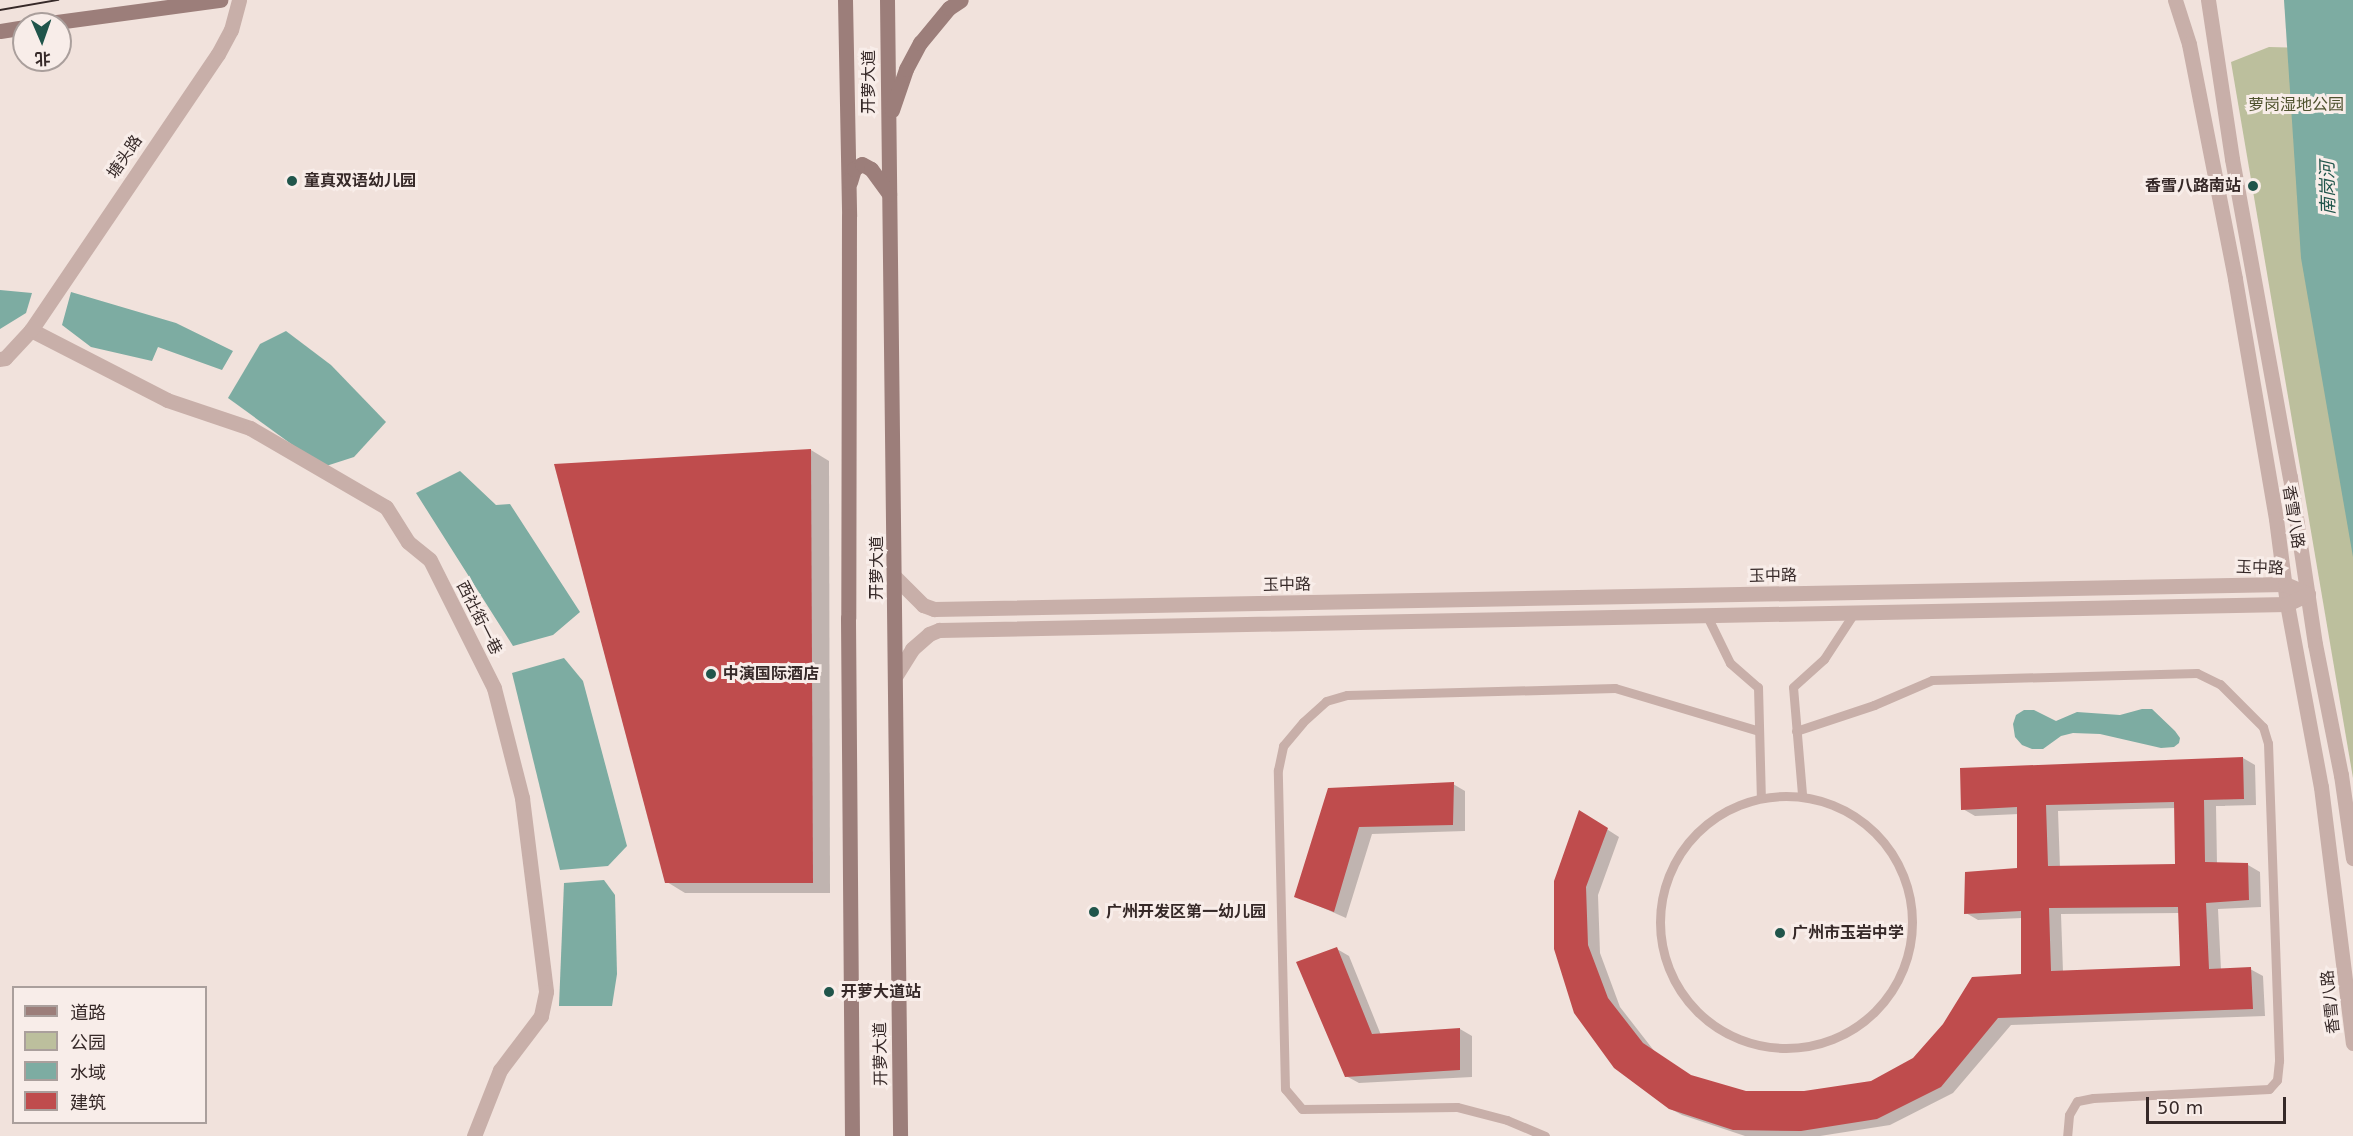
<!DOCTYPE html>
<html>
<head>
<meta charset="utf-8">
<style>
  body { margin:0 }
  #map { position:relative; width:2353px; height:1136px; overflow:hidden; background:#f1e2dc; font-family:"DejaVu Sans","Noto Sans SC",sans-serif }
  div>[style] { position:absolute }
  .green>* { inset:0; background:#bcbf9d }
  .water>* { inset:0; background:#7daca2 }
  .shadow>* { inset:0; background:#0003 }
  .building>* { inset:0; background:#bf4c4d }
  .service>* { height:9px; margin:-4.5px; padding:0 4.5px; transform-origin:4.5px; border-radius:4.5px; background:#c8afa9 }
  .service>.ring { margin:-4.5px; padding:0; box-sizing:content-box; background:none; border:9px solid #c8afa9; border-radius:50% }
  .minor>* { height:15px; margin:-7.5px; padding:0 7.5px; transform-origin:7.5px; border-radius:7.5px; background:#c8afa9 }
  .tertiary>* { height:15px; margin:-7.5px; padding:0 7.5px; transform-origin:7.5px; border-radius:7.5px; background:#c8afa9 }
  .secondary>* { height:15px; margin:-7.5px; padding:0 7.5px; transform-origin:7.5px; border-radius:7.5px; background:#9c7e7a }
  .tram>* { height:1.5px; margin:-0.75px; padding:0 0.75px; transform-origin:0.75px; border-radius:0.75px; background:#362928 }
  .dots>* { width:16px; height:16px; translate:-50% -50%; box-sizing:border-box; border:3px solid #f8ede9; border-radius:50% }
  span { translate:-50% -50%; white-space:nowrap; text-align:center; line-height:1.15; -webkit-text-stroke:6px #f8ede9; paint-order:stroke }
  .street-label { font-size:16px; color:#362928 }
  .park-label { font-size:16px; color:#4e522e }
  .poi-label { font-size:16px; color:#362928; font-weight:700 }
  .left { translate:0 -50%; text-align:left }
  .right { translate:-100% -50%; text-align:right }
  .water-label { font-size:18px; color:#20554b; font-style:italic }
  .legend { position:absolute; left:12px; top:986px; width:195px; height:138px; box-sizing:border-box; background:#f8ede9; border:2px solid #aa9f9c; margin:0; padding:8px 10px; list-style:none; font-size:18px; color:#362928 }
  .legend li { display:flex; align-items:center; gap:12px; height:30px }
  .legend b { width:30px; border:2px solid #aa9f9c }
  .north { position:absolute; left:12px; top:12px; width:60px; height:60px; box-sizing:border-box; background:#f8ede9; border:2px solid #aa9f9c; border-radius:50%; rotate:178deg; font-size:16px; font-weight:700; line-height:24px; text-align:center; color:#362928 }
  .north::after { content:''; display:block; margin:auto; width:21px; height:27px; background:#20554b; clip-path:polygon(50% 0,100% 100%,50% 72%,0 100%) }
  .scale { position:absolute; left:2146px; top:1097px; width:140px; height:27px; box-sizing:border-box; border:3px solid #362928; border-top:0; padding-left:8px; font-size:18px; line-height:21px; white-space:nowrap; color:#362928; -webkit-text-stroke:4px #f8ede9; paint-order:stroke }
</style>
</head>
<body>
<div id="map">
  <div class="green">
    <i style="clip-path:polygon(2269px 47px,2353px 49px,2353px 778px,2231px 62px)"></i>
  </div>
  <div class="water">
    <i style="clip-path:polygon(2284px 0,2353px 0,2353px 557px,2301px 258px)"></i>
    <i style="clip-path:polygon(0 290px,32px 293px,26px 313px,0 329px)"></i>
    <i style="clip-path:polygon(71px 292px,176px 323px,233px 351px,222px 370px,158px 347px,152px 361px,91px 347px,62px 325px)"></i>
    <i style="clip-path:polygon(286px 331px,331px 365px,386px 422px,354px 457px,323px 467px,228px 398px,260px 344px)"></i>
    <i style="clip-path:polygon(460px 471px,496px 505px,510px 504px,580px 612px,553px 635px,513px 646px,416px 493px)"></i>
    <i style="clip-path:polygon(564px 658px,583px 681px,627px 846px,608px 866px,560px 870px,512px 673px)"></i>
    <i style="clip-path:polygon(2142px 709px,2152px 709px,2175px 731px,2180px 738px,2179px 743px,2174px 747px,2161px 748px,2100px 734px,2073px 733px,2061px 736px,2043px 749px,2032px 749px,2022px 745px,2015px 737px,2013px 724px,2016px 715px,2024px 710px,2034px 710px,2056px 721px,2077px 712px,2120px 715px)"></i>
    <i style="clip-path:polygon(604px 880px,615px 895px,617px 974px,612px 1006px,559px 1006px,564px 883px)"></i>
  </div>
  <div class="shadow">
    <i style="clip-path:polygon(811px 450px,829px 461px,830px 893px,685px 893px,667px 882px)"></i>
    <i style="clip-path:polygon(evenodd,2243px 758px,2255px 765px,2256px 805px,2216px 806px,2217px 864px,2248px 865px,2260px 872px,2261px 907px,2218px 909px,2221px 970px,2250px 969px,2263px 976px,2265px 1016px,2011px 1025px,1953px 1093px,1890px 1125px,1820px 1136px,1745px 1136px,1682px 1115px,1669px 1108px,1576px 1013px,1591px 819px,1619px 837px,1598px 895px,1600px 953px,1620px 1007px,1655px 1052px,1693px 1077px,1746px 1092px,1804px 1092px,1871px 1082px,1914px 1059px,2022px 976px,2022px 918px,1978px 920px,1966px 913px,2019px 870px,2019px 814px,1975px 816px,1963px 809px,1961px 769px,2243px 758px,2176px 808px,2176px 865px,2060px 868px,2058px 811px,2176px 808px,2243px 758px,2180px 913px,2181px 967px,2063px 972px,2061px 914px,2180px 913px)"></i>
    <i style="clip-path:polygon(1453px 784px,1465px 791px,1465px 831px,1372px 834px,1346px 918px,1296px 896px,1329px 789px)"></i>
    <i style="clip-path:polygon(1337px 949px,1349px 956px,1381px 1035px,1460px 1029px,1472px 1036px,1472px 1077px,1359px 1083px,1346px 1076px)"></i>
  </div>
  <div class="building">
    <i style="clip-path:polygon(811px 449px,813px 883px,665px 883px,554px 464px)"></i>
    <i style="clip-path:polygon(evenodd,2243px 757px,2244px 799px,2204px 800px,2205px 862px,2248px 863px,2249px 900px,2206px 903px,2209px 969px,2251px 967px,2253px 1009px,1998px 1018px,1941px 1087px,1877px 1119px,1801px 1131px,1733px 1130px,1669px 1109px,1614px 1068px,1574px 1013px,1554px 949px,1554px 881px,1579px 810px,1608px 828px,1586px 887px,1588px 945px,1608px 998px,1643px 1043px,1691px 1075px,1746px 1091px,1804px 1091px,1871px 1081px,1913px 1058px,1943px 1024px,1972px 977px,2021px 974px,2021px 911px,1964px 914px,1965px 872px,2017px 868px,2017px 807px,1961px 810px,1960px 768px,2243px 757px,2174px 802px,2175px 864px,2048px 866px,2046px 805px,2174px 802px,2243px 757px,2178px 907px,2180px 966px,2051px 971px,2049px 908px,2178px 907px)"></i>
    <i style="clip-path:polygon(1454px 782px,1453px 825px,1359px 827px,1334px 912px,1294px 897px,1328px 788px)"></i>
    <i style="clip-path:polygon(1337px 947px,1372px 1034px,1460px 1028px,1460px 1070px,1345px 1077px,1296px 962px)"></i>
  </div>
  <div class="service">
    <i style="left:1707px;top:616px;width:52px;rotate:63.9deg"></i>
    <i style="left:1730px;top:663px;width:37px;rotate:41deg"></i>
    <i style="left:1758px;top:687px;width:111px;rotate:88.5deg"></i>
    <i style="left:1796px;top:731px;width:82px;rotate:-18.4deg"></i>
    <i style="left:1874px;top:705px;width:63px;rotate:-23.3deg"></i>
    <i style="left:1932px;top:680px;width:265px;rotate:-1.5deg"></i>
    <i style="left:2197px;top:673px;width:25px;rotate:26deg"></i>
    <i style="left:2220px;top:684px;width:61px;rotate:45deg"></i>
    <i style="left:2263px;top:727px;width:17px;rotate:73deg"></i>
    <i style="left:2268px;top:743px;width:318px;rotate:88deg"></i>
    <i style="left:2279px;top:1061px;width:19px;rotate:96deg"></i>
    <i style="left:2277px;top:1080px;width:12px;rotate:132deg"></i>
    <i style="left:2269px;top:1089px;width:176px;rotate:177.1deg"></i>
    <i style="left:2093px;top:1098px;width:16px;rotate:169deg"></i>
    <i style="left:2077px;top:1101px;width:16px;rotate:120deg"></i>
    <i style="left:2069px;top:1115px;width:21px;rotate:95deg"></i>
    <i style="left:1802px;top:794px;width:107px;rotate:-94.8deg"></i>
    <i style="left:1793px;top:687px;width:42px;rotate:-42.1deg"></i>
    <i style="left:1824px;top:659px;width:55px;rotate:-56.9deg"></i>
    <i class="ring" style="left:1660px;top:796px;width:243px;height:243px"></i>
    <i style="left:1545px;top:1136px;width:41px;rotate:-157.2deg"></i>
    <i style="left:1507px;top:1120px;width:52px;rotate:-165.4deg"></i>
    <i style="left:1457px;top:1107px;width:155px;rotate:179.3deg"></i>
    <i style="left:1302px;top:1109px;width:26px;rotate:-130deg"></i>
    <i style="left:1285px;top:1089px;width:319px;rotate:-91.3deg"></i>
    <i style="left:1278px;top:770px;width:25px;rotate:-78deg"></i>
    <i style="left:1283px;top:746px;width:31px;rotate:-50deg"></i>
    <i style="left:1303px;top:722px;width:31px;rotate:-42deg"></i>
    <i style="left:1326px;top:701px;width:22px;rotate:-16deg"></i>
    <i style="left:1347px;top:695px;width:268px;rotate:-1.5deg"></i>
    <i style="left:1615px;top:688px;width:150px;rotate:16.6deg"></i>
  </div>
  <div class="minor">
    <i style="left:31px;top:330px;width:153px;rotate:27.2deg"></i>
    <i style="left:167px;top:400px;width:88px;rotate:18.6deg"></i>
    <i style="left:250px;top:428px;width:157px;rotate:30.2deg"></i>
    <i style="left:386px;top:507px;width:41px;rotate:57.8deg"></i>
    <i style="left:408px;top:542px;width:28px;rotate:39deg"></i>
    <i style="left:430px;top:560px;width:143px;rotate:63.4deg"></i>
    <i style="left:494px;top:688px;width:114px;rotate:75.7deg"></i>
    <i style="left:522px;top:798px;width:195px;rotate:82.9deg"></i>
    <i style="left:546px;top:992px;width:25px;rotate:102deg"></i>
    <i style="left:541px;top:1016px;width:68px;rotate:127.2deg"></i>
    <i style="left:500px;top:1070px;width:71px;rotate:111.5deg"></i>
    <i style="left:0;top:359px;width:5px;rotate:-11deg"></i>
    <i style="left:5px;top:358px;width:38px;rotate:-47deg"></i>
    <i style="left:31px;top:330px;width:333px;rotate:-55.9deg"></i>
    <i style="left:218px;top:54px;width:27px;rotate:-62deg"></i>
    <i style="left:231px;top:30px;width:31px;rotate:-75deg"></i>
  </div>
  <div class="tertiary">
    <i style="left:2175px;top:0;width:46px;rotate:72.3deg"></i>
    <i style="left:2189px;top:44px;width:239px;rotate:78.9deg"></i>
    <i style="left:2235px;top:279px;width:243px;rotate:80.3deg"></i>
    <i style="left:2276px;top:519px;width:86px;rotate:82.6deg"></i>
    <i style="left:2287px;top:604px;width:186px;rotate:79.5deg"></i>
    <i style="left:2321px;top:787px;width:258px;rotate:82.9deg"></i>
    <i style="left:2208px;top:0;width:161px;rotate:81.4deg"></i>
    <i style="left:2232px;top:159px;width:323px;rotate:79.7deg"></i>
    <i style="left:2290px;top:477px;width:169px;rotate:81.5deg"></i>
    <i style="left:2315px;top:644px;width:134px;rotate:78.8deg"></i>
    <i style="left:2341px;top:775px;width:84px;rotate:81.8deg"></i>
    <i style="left:895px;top:577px;width:40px;rotate:45deg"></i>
    <i style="left:923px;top:605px;width:12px;rotate:20deg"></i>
    <i style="left:934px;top:609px;width:1351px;rotate:-1.06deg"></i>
    <i style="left:2285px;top:584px;width:25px;rotate:23deg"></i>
    <i style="left:896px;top:675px;width:31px;rotate:-58deg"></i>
    <i style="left:912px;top:649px;width:23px;rotate:-41deg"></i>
    <i style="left:929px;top:634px;width:11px;rotate:-22deg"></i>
    <i style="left:939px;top:630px;width:1348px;rotate:-1.1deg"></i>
    <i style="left:2287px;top:604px;width:23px;rotate:-25deg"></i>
  </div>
  <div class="secondary">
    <i style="left:845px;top:0;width:216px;rotate:88.9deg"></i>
    <i style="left:849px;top:216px;width:402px;rotate:90.1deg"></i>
    <i style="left:848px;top:618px;width:518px;rotate:89.56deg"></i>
    <i style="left:887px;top:0;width:1136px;rotate:89.34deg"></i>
    <i style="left:42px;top:24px;width:180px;rotate:-7.7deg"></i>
    <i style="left:0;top:31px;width:24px;rotate:-9deg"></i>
    <i style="left:892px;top:110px;width:43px;rotate:-71.1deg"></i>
    <i style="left:906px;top:69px;width:30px;rotate:-62deg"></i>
    <i style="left:920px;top:43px;width:45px;rotate:-50.4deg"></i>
    <i style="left:949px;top:8px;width:14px;rotate:-34deg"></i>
    <i style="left:850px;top:182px;width:14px;rotate:-73deg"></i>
    <i style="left:854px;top:169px;width:9px;rotate:-32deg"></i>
    <i style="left:862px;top:164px;width:10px;rotate:29deg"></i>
    <i style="left:871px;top:169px;width:31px;rotate:54deg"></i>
  </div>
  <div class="tram">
    <i style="left:0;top:10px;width:59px;rotate:-9.8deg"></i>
  </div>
  <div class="dots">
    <i style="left:292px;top:181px;background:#20554b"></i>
    <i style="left:2253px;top:186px;background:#20554b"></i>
    <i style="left:711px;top:674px;background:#20554b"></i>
    <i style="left:1094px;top:912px;background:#20554b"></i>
    <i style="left:1780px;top:933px;background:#20554b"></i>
    <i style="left:829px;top:992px;background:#20554b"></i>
  </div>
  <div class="street-label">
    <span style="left:869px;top:82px;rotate:-90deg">开萝大道</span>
    <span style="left:125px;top:157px;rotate:-56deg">塘头路</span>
    <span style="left:2293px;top:517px;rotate:81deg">香雪八路</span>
    <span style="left:877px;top:568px;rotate:-90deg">开萝大道</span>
    <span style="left:2260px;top:568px;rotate:2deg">玉中路</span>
    <span style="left:1773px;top:576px;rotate:-1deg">玉中路</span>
    <span style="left:1287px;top:585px;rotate:-1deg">玉中路</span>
    <span style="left:479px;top:618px;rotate:63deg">西社街一巷</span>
    <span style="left:2331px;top:1002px;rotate:-96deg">香雪八路</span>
    <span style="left:881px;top:1054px;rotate:-91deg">开萝大道</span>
  </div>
  <div class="park-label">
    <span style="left:2296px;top:105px">萝岗湿地公园</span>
  </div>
  <div class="poi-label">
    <span class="left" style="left:304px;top:181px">童真双语幼儿园</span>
    <span class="right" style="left:2241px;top:186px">香雪八路南站</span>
    <span class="left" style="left:723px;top:674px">中演国际酒店</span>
    <span class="left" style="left:1106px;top:912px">广州开发区第一幼儿园</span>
    <span class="left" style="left:1792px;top:933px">广州市玉岩中学</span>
    <span class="left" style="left:841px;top:992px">开萝大道站</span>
  </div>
  <div class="water-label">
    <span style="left:2328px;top:188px;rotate:-91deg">南岗河</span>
  </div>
  <ul class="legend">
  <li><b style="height:8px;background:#9c7e7a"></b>道路</li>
  <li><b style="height:16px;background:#bcbf9d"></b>公园</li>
  <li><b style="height:16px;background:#7daca2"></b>水域</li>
  <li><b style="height:16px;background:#bf4c4d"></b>建筑</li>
  </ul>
  <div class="north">北</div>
  <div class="scale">50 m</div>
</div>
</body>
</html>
